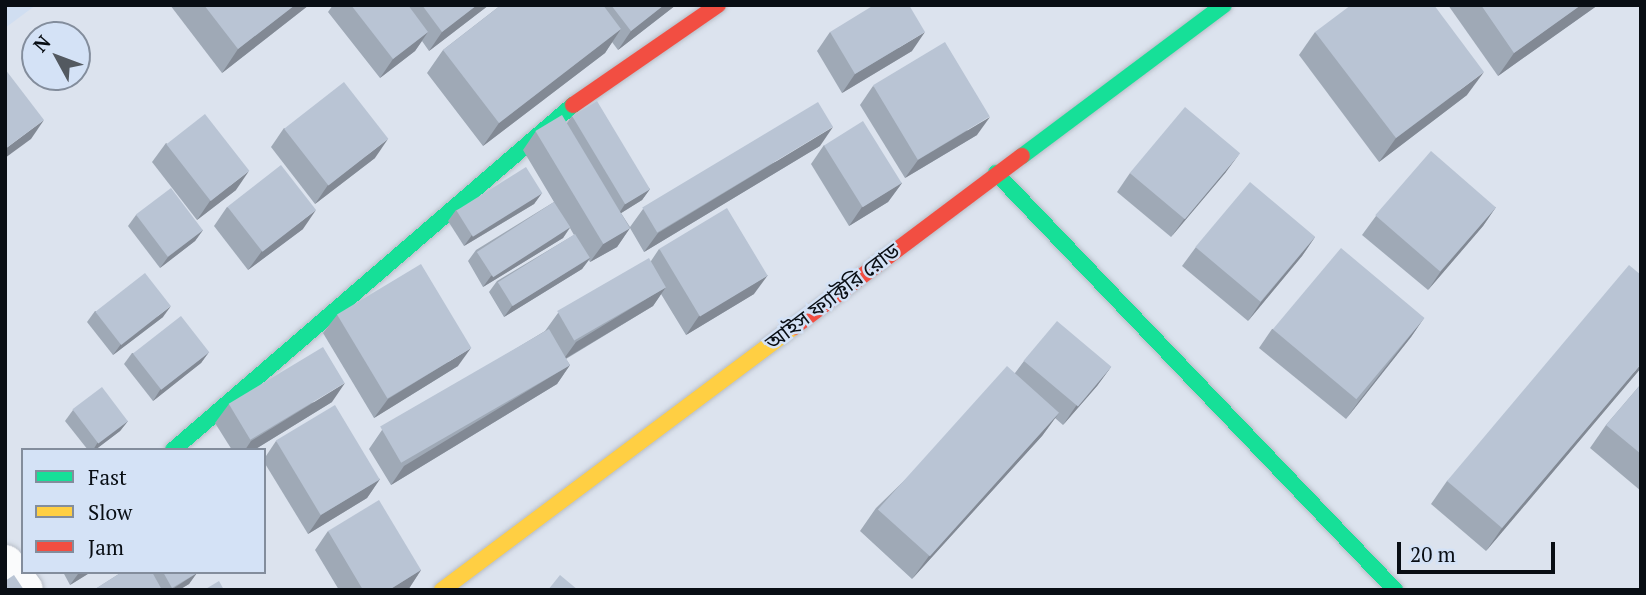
<!DOCTYPE html>
<html>
<head>
<meta charset="utf-8">
<style>
  body { margin:0 }
  #map { position:relative; width:1646px; height:595px; overflow:hidden; background:#dce3ee; font-family:"PT Serif","Noto Sans Bengali",serif }
  div>[style] { position:absolute }
  .built>* { inset:0; background:#d0def1 }
  .roads { filter:drop-shadow(0 0 2px #b6bcc5) drop-shadow(0 0 2px #b6bcc5) }
  .street>* { height:38px; margin:-19px; padding:0 19px; transform-origin:19px; border-radius:19px; background:#fafbfc }
  .fast>* { height:16px; margin:-8px; padding:0 8px; transform-origin:8px; border-radius:8px; background:#16e098 }
  .slow>* { height:16px; margin:-8px; padding:0 8px; transform-origin:8px; border-radius:8px; background:#ffcf43 }
  .jam>* { height:16px; margin:-8px; padding:0 8px; transform-origin:8px; border-radius:8px; background:#f24e42 }
  .wall>* { inset:0; background:#9fa9b6 }
  .shaded-wall>* { inset:0; background:#828994 }
  .building>* { inset:0; background:#b9c4d4; transform-origin:0 0 }
  span { translate:-50% -50%; white-space:nowrap; text-align:center; line-height:1.15; -webkit-text-stroke:5px #d4e2f6; paint-order:stroke }
  .street-label { font-size:21px; color:#090e14 }
  .frame { position:absolute; inset:0; border:7px solid #090e14; pointer-events:none }
  .legend { position:absolute; left:21px; top:448px; width:245px; height:126px; box-sizing:border-box; background:#d4e2f6; border:2px solid #838d9c; margin:0; padding:9px 12px; list-style:none; font-size:21px; color:#090e14 }
  .legend li { display:flex; align-items:center; gap:14px; height:35px }
  .legend b { width:35px; border:2px solid #838d9c }
  .north { position:absolute; left:21px; top:21px; width:70px; height:70px; box-sizing:border-box; background:#d4e2f6; border:2px solid #838d9c; border-radius:50%; rotate:311deg; font-size:19px; font-weight:700; line-height:28px; text-align:center; color:#090e14 }
  .north::after { content:''; display:block; margin:auto; width:24px; height:32px; background:#535960; clip-path:polygon(50% 0,100% 100%,50% 72%,0 100%) }
  .scale { position:absolute; left:1397px; top:542px; width:158px; height:32px; box-sizing:border-box; border:4px solid #090e14; border-top:0; padding-left:9px; font-size:21px; line-height:24px; white-space:nowrap; color:#090e14; -webkit-text-stroke:5px #d4e2f6; paint-order:stroke }
</style>
</head>
<body>
<div id="map">
  <div class="built">
    <i style="clip-path:polygon(5px 5px,36px 5px,5px 28px)"></i>
  </div>
  <div class="roads">
    <div class="street">
      <i style="left:5px;top:564px;width:32px;rotate:54deg"></i>
    </div>
    <div class="fast">
      <i style="left:1022px;top:156px;width:252px;rotate:-36.8deg"></i>
      <i style="left:996px;top:173px;width:577px;rotate:46.26deg"></i>
      <i style="left:173px;top:450px;width:528px;rotate:-40.78deg"></i>
    </div>
    <div class="slow">
      <i style="left:442px;top:590px;width:439px;rotate:-36.8deg"></i>
    </div>
    <div class="jam">
      <i style="left:573px;top:105px;width:176px;rotate:-34.6deg"></i>
      <i style="left:794px;top:327px;width:285px;rotate:-36.9deg"></i>
    </div>
  </div>
  <div class="wall">
    <i style="clip-path:polygon(170px 5px,309px 5px,222px 73px)"></i>
    <i style="clip-path:polygon(333px 5px,489px 5px,429px 51px,422px 41px,415px 51px,380px 78px,328px 12px)"></i>
    <i style="clip-path:polygon(501px 5px,676px 5px,618px 50px,612px 42px,605px 53px,483px 146px,427px 73px,443px 50px)"></i>
    <i style="clip-path:polygon(1448px 5px,1598px 5px,1498px 76px)"></i>
    <i style="clip-path:polygon(830px 32px,912px 51px,842px 93px,817px 51px)"></i>
    <i style="clip-path:polygon(1315px 32px,1467px 95px,1379px 162px,1299px 55px)"></i>
    <i style="clip-path:polygon(873px 86px,977px 135px,905px 178px,860px 105px)"></i>
    <i style="clip-path:polygon(572px 116px,650px 189px,642px 200px,621px 213px,630px 227px,643px 209px,820px 146px,644px 252px,630px 228px,617px 247px,590px 262px,589px 260px,582px 269px,504px 317px,489px 292px,497px 281px,574px 235px,570px 228px,563px 238px,483px 287px,468px 261px,476px 250px,554px 202px,523px 150px,536px 131px,567px 123px)"></i>
    <i style="clip-path:polygon(284px 128px,375px 158px,315px 204px,271px 147px)"></i>
    <i style="clip-path:polygon(166px 143px,236px 190px,197px 220px,152px 162px)"></i>
    <i style="clip-path:polygon(824px 145px,902px 183px,888px 202px,849px 226px,811px 164px)"></i>
    <i style="clip-path:polygon(1226px 172px,1171px 237px,1117px 192px,1130px 173px)"></i>
    <i style="clip-path:polygon(542px 193px,534px 204px,464px 246px,448px 221px,456px 210px)"></i>
    <i style="clip-path:polygon(227px 207px,303px 229px,248px 270px,214px 226px)"></i>
    <i style="clip-path:polygon(1496px 207px,1483px 226px,1428px 290px,1362px 235px,1376px 216px)"></i>
    <i style="clip-path:polygon(136px 215px,203px 230px,195px 241px,160px 268px,128px 226px)"></i>
    <i style="clip-path:polygon(1315px 237px,1302px 256px,1248px 321px,1182px 266px,1196px 247px)"></i>
    <i style="clip-path:polygon(659px 249px,754px 294px,686px 335px,661px 294px,653px 306px,566px 359px,570px 365px,557px 384px,391px 485px,369px 449px,382px 430px,545px 331px,558px 313px,651px 261px)"></i>
    <i style="clip-path:polygon(95px 311px,163px 317px,113px 355px,87px 322px)"></i>
    <i style="clip-path:polygon(337px 315px,458px 366px,374px 418px,323px 333px)"></i>
    <i style="clip-path:polygon(1424px 318px,1411px 337px,1346px 419px,1259px 348px,1272px 329px)"></i>
    <i style="clip-path:polygon(209px 352px,201px 363px,153px 401px,124px 364px,132px 353px)"></i>
    <i style="clip-path:polygon(1024px 361px,1111px 367px,1097px 386px,1063px 425px,1055px 418px,1042px 436px,912px 579px,860px 531px,876px 508px,1015px 373px)"></i>
    <i style="clip-path:polygon(1641px 368px,1486px 551px,1431px 504px,1447px 481px)"></i>
    <i style="clip-path:polygon(1641px 384px,1641px 491px,1590px 448px,1606px 425px)"></i>
    <i style="clip-path:polygon(332px 402px,254px 450px,232px 450px,215px 423px,229px 404px)"></i>
    <i style="clip-path:polygon(73px 410px,128px 421px,120px 431px,95px 450px,88px 450px,65px 421px)"></i>
    <i style="clip-path:polygon(276px 441px,380px 479px,367px 498px,308px 534px,264px 462px,264px 459px)"></i>
    <i style="clip-path:polygon(328px 531px,421px 570px,408px 590px,339px 590px,315px 550px)"></i>
    <i style="clip-path:polygon(63px 572px,91px 572px,70px 585px)"></i>
    <i style="clip-path:polygon(122px 572px,197px 572px,189px 584px,179px 590px,94px 590px)"></i>
  </div>
  <div class="shaded-wall">
    <i style="clip-path:polygon(295px 5px,309px 5px,222px 73px,238px 49px)"></i>
    <i style="clip-path:polygon(477px 5px,489px 5px,429px 51px,442px 32px)"></i>
    <i style="clip-path:polygon(664px 5px,676px 5px,618px 50px,631px 31px)"></i>
    <i style="clip-path:polygon(1581px 5px,1598px 5px,1498px 76px,1514px 53px)"></i>
    <i style="clip-path:polygon(621px 29px,605px 53px,483px 146px,499px 123px)"></i>
    <i style="clip-path:polygon(428px 32px,415px 51px,380px 78px,393px 59px)"></i>
    <i style="clip-path:polygon(925px 32px,912px 51px,842px 93px,855px 74px)"></i>
    <i style="clip-path:polygon(1484px 72px,1467px 95px,1379px 162px,1396px 138px)"></i>
    <i style="clip-path:polygon(990px 117px,977px 135px,905px 178px,918px 160px)"></i>
    <i style="clip-path:polygon(44px 120px,31px 139px,5px 158px,5px 149px)"></i>
    <i style="clip-path:polygon(833px 127px,820px 146px,644px 252px,658px 233px)"></i>
    <i style="clip-path:polygon(388px 139px,375px 158px,315px 204px,328px 185px)"></i>
    <i style="clip-path:polygon(1240px 153px,1226px 172px,1171px 237px,1185px 218px)"></i>
    <i style="clip-path:polygon(249px 171px,236px 190px,197px 220px,210px 201px)"></i>
    <i style="clip-path:polygon(902px 183px,888px 202px,849px 226px,862px 207px)"></i>
    <i style="clip-path:polygon(650px 189px,642px 200px,618px 215px,625px 204px)"></i>
    <i style="clip-path:polygon(542px 193px,534px 204px,464px 246px,472px 235px)"></i>
    <i style="clip-path:polygon(1496px 207px,1483px 226px,1428px 290px,1441px 271px)"></i>
    <i style="clip-path:polygon(316px 210px,303px 229px,248px 270px,262px 251px)"></i>
    <i style="clip-path:polygon(570px 227px,563px 238px,483px 287px,491px 276px)"></i>
    <i style="clip-path:polygon(630px 228px,617px 247px,590px 262px,604px 243px)"></i>
    <i style="clip-path:polygon(203px 230px,195px 241px,160px 268px,168px 257px)"></i>
    <i style="clip-path:polygon(1315px 237px,1302px 256px,1248px 321px,1261px 302px)"></i>
    <i style="clip-path:polygon(590px 258px,582px 269px,504px 317px,512px 306px)"></i>
    <i style="clip-path:polygon(768px 275px,754px 294px,686px 335px,699px 316px)"></i>
    <i style="clip-path:polygon(666px 287px,653px 306px,563px 360px,576px 342px)"></i>
    <i style="clip-path:polygon(171px 306px,163px 317px,113px 355px,121px 344px)"></i>
    <i style="clip-path:polygon(1424px 318px,1411px 337px,1346px 419px,1359px 401px)"></i>
    <i style="clip-path:polygon(471px 348px,458px 366px,374px 418px,388px 399px)"></i>
    <i style="clip-path:polygon(209px 352px,201px 363px,153px 401px,160px 390px)"></i>
    <i style="clip-path:polygon(1641px 364px,1641px 368px,1486px 551px,1502px 528px)"></i>
    <i style="clip-path:polygon(570px 365px,557px 384px,391px 485px,404px 466px)"></i>
    <i style="clip-path:polygon(1111px 367px,1097px 386px,1063px 425px,1076px 406px)"></i>
    <i style="clip-path:polygon(345px 383px,332px 402px,254px 450px,245px 450px,251px 441px)"></i>
    <i style="clip-path:polygon(1059px 413px,1042px 436px,912px 579px,929px 556px)"></i>
    <i style="clip-path:polygon(128px 421px,120px 431px,95px 450px,93px 450px,98px 442px)"></i>
    <i style="clip-path:polygon(380px 479px,367px 498px,308px 534px,321px 515px)"></i>
    <i style="clip-path:polygon(421px 570px,408px 590px,389px 590px)"></i>
    <i style="clip-path:polygon(80px 572px,91px 572px,70px 585px,78px 574px)"></i>
    <i style="clip-path:polygon(197px 573px,189px 584px,179px 590px,171px 590px)"></i>
  </div>
  <div class="building">
    <i style="clip-path:polygon(204px 5px,295px 5px,238px 49px)"></i>
    <i style="clip-path:polygon(351px 5px,408px 5px,428px 32px,393px 59px)"></i>
    <i style="clip-path:polygon(422px 5px,477px 5px,442px 32px)"></i>
    <i style="clip-path:polygon(501px 5px,603px 5px,621px 29px,499px 123px,443px 50px)"></i>
    <i style="clip-path:polygon(611px 5px,664px 5px,631px 31px)"></i>
    <i style="clip-path:polygon(874px 5px,909px 5px,925px 32px,855px 74px,830px 32px)"></i>
    <i style="clip-path:polygon(1351px 5px,1434px 5px,1484px 72px,1396px 138px,1315px 32px)"></i>
    <i style="clip-path:polygon(1481px 5px,1581px 5px,1514px 53px)"></i>
    <i style="left:945px;top:42px;width:87px;height:84px;rotate:59deg"></i>
    <i style="clip-path:polygon(5px 69px,44px 120px,5px 149px)"></i>
    <i style="left:344px;top:82px;width:72px;height:76px;rotate:52deg"></i>
    <i style="left:597px;top:101px;width:103px;height:29px;rotate:59deg"></i>
    <i style="left:818px;top:102px;width:29px;height:205px;rotate:59deg"></i>
    <i style="left:1185px;top:107px;width:72px;height:86px;rotate:40deg"></i>
    <i style="left:205px;top:114px;width:72px;height:49px;rotate:52deg"></i>
    <i style="left:562px;top:115px;width:132px;height:31px;rotate:59deg"></i>
    <i style="left:863px;top:121px;width:73px;height:46px;rotate:58deg"></i>
    <i style="left:1431px;top:151px;width:86px;height:85px;rotate:41deg"></i>
    <i style="left:281px;top:165px;width:57px;height:68px;rotate:52deg"></i>
    <i style="left:526px;top:167px;width:31px;height:82px;rotate:58deg"></i>
    <i style="left:1250px;top:182px;width:85px;height:85px;rotate:40deg"></i>
    <i style="left:171px;top:188px;width:53px;height:44px;rotate:53deg"></i>
    <i style="left:554px;top:202px;width:30px;height:92px;rotate:57deg"></i>
    <i style="left:727px;top:208px;width:79px;height:79px;rotate:59deg"></i>
    <i style="left:575px;top:234px;width:28px;height:91px;rotate:58deg"></i>
    <i style="left:1341px;top:248px;width:109px;height:106px;rotate:40deg"></i>
    <i style="left:649px;top:258px;width:34px;height:106px;rotate:60deg"></i>
    <i style="left:421px;top:264px;width:98px;height:98px;rotate:59deg"></i>
    <i style="clip-path:polygon(1629px 265px,1641px 275px,1641px 364px,1502px 528px,1447px 481px)"></i>
    <i style="left:145px;top:273px;width:42px;height:63px;rotate:52deg"></i>
    <i style="left:181px;top:316px;width:46px;height:61px;rotate:52deg"></i>
    <i style="left:1057px;top:321px;width:71px;height:52px;rotate:40deg"></i>
    <i style="left:549px;top:329px;width:42px;height:195px;rotate:60deg"></i>
    <i style="left:323px;top:347px;width:42px;height:110px;rotate:59deg"></i>
    <i style="left:1007px;top:366px;width:70px;height:193px;rotate:42deg"></i>
    <i style="clip-path:polygon(1641px 384px,1641px 454px,1606px 425px)"></i>
    <i style="left:102px;top:387px;width:43px;height:37px;rotate:53deg"></i>
    <i style="left:335px;top:405px;width:87px;height:69px;rotate:59deg"></i>
    <i style="clip-path:polygon(379px 500px,421px 570px,389px 590px,363px 590px,328px 531px)"></i>
    <i style="clip-path:polygon(122px 572px,152px 572px,162px 590px,95px 590px,95px 589px)"></i>
    <i style="clip-path:polygon(163px 572px,197px 572px,197px 573px,172px 588px)"></i>
    <i style="clip-path:polygon(14px 575px,24px 590px,5px 590px,5px 581px)"></i>
    <i style="clip-path:polygon(560px 575px,578px 590px,548px 590px)"></i>
    <i style="clip-path:polygon(219px 581px,224px 590px,204px 590px)"></i>
  </div>
  <div class="street-label">
    <span style="left:832px;top:296px;rotate:-37deg">আইস ফ্যাক্টরি রোড</span>
  </div>
  <div class="frame"></div>
  <ul class="legend">
  <li><b style="height:9px;background:#16e098"></b>Fast</li>
  <li><b style="height:9px;background:#ffcf43"></b>Slow</li>
  <li><b style="height:9px;background:#f24e42"></b>Jam</li>
  </ul>
  <div class="north">N</div>
  <div class="scale">20 m</div>
</div>
</body>
</html>
